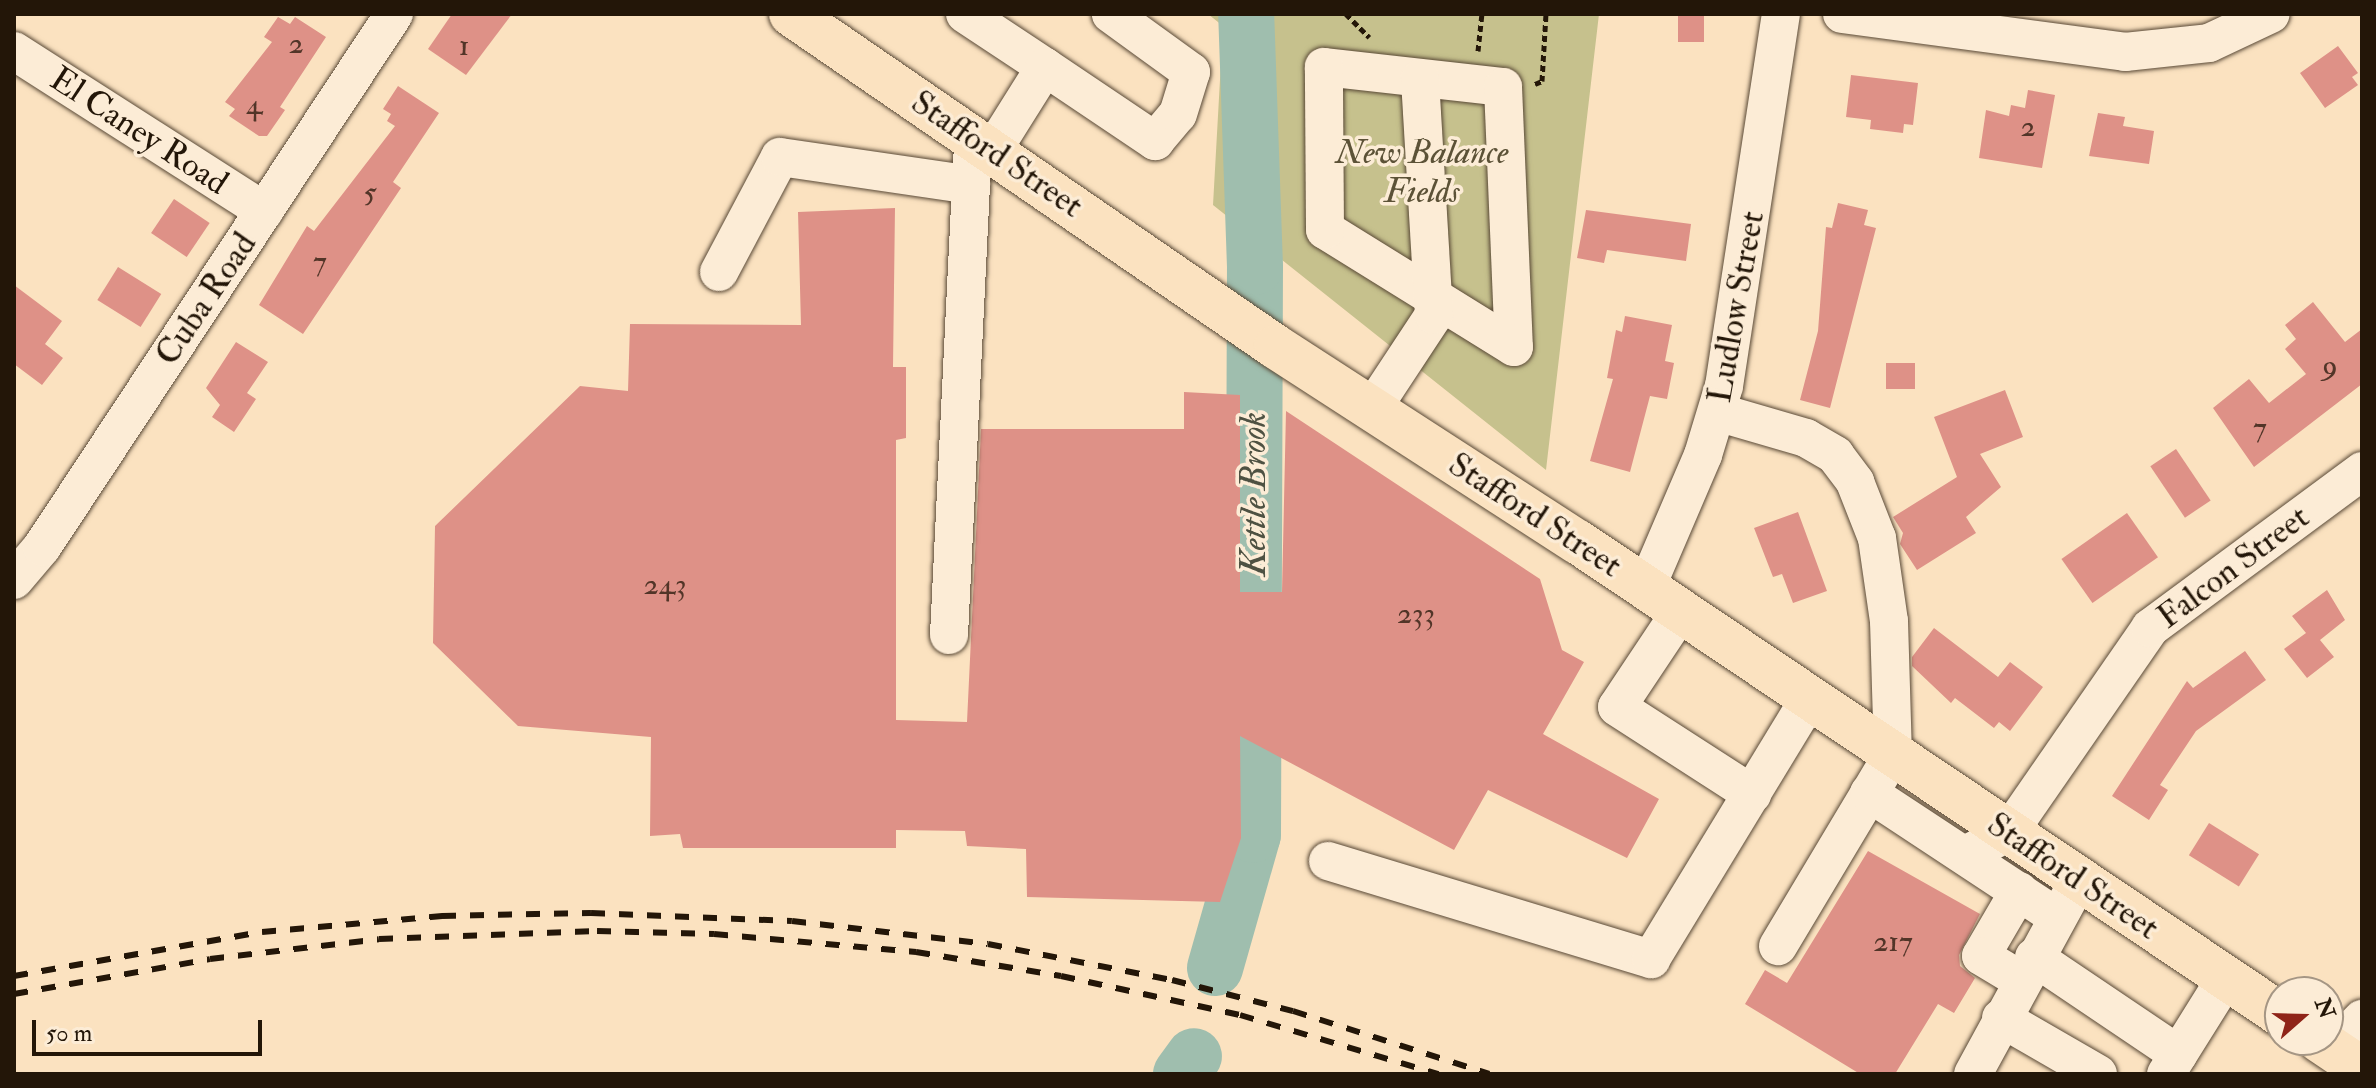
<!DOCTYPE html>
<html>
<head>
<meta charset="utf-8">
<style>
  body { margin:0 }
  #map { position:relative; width:2376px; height:1088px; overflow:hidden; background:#fbe2c0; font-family:"IM FELL Double Pica",serif }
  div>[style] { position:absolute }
  .green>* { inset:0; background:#c6c18d }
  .river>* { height:56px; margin:-28px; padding:0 28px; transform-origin:28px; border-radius:28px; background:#9fbeae }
  .building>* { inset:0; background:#de9187; transform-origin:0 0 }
  .path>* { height:5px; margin-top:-2.5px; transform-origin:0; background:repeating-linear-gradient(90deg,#231608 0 6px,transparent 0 10px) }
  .roads { filter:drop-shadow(0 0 2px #594936) drop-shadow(0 0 2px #594936) }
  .minor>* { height:38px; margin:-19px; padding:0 19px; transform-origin:19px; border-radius:19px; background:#fcecd6 }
  .major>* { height:44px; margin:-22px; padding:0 22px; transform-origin:22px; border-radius:22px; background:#fbe2c0 }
  .rail>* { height:6px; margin-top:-3px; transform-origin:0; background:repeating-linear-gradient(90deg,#231608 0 14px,transparent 0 28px) }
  span { translate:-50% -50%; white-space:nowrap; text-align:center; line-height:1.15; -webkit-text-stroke:7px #fcecd6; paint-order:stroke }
  .number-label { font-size:30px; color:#523528 }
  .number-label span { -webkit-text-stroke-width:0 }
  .street-label { font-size:34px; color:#231608 }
  .park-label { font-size:34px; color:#5c5237; font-style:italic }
  .water-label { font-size:36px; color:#4e5142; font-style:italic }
  .frame { position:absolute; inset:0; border:16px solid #231608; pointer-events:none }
  .north { position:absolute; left:2264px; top:976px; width:80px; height:80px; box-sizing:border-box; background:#fcecd6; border:2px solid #a59684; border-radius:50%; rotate:70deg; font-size:22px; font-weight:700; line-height:32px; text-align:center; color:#231608 }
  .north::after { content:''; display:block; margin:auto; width:28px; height:36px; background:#8f2418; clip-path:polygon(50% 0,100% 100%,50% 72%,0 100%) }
  .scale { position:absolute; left:32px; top:1020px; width:230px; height:36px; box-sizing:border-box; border:4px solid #231608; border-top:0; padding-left:10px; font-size:24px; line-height:28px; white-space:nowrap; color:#231608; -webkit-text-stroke:6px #fcecd6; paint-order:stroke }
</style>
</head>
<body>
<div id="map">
  <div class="green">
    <i style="clip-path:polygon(1208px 14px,1599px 14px,1546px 470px,1213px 205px,1223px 26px)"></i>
  </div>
  <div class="river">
    <i style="left:1215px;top:968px;width:138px;rotate:-74.1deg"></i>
    <i style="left:1253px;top:835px;width:568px;rotate:-89.8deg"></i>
    <i style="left:1255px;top:267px;width:253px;rotate:-92deg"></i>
    <i style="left:1181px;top:1074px;width:22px;rotate:-54deg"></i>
  </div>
  <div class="building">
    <i style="clip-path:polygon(452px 14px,512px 14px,466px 75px,428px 49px)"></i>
    <i style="left:1678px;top:14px;width:26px;height:28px"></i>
    <i style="clip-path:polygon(278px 17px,290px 24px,295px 17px,326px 37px,280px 107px,285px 110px,267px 136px,259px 136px,229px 116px,235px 109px,225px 102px,272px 42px,264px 37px)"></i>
    <i style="clip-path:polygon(2338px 46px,2358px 73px,2352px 77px,2358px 85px,2325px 108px,2300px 73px)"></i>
    <i style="clip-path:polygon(1851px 75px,1918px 83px,1913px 125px,1904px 124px,1903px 133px,1870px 129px,1871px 120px,1846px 117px)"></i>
    <i style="clip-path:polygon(398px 86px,439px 113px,393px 182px,401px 188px,303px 334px,259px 305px,307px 226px,314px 231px,395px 126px,387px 121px,391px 114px,383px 109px)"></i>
    <i style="clip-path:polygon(2028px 90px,2055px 95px,2042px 168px,1979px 158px,1986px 110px,2009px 116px,2011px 105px,2025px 108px)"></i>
    <i style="clip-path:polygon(2098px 113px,2125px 117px,2123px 126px,2154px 131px,2149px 164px,2089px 156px)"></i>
    <i style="left:174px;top:199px;width:43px;height:41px;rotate:34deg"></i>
    <i style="clip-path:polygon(1838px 203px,1868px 210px,1864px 225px,1876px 228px,1830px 408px,1800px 400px,1818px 331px,1826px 227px,1832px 228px)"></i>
    <i style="clip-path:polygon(895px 208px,893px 367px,906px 367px,906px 438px,896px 440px,896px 720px,967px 722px,981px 429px,1184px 429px,1184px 392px,1240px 395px,1240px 592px,1282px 592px,1286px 411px,1540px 579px,1562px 650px,1584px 662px,1543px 734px,1659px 799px,1627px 858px,1488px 790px,1454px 850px,1240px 736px,1241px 838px,1220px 902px,1027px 897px,1026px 849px,967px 846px,965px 831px,896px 830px,896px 848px,683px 848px,680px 834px,650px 836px,651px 737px,518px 726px,433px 643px,435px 526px,580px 386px,628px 391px,630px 324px,801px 325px,798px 212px)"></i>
    <i style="clip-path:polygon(1586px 210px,1691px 224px,1686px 261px,1607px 250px,1604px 263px,1577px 258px)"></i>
    <i style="left:118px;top:267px;width:51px;height:39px;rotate:32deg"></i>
    <i style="clip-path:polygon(14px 285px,62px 321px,45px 344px,63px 358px,42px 385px,14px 364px)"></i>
    <i style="clip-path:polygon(2313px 302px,2345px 342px,2362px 329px,2362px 384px,2254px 467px,2213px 408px,2249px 379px,2269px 403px,2306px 374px,2285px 349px,2296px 339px,2285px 325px)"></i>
    <i style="clip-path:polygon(1625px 316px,1672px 325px,1665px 361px,1674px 363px,1667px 399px,1650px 396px,1630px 472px,1590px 461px,1613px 379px,1607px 378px,1616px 330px,1622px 332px)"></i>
    <i style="clip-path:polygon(236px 342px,268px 362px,247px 393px,256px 399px,234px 432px,212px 417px,220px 405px,206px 388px)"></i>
    <i style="left:1886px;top:363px;width:29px;height:26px"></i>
    <i style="clip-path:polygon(2005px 390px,2023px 437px,1980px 454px,2001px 487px,1966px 517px,1976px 533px,1917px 570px,1900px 544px,1903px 533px,1893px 517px,1957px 477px,1934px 417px)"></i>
    <i style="left:2176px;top:449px;width:62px;height:31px;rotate:56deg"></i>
    <i style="clip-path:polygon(1798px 512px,1827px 591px,1793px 603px,1782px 574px,1773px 577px,1754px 528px)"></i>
    <i style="left:2127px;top:513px;width:54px;height:80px;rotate:55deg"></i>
    <i style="clip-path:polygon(2327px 590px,2345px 620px,2320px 640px,2334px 657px,2307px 678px,2284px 649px,2306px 633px,2292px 616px)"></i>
    <i style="clip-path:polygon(1934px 628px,1998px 677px,2010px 662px,2043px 687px,2010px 731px,1999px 722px,1994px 728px,1955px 698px,1951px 703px,1912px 666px,1912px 657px)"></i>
    <i style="clip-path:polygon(2245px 651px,2266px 680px,2196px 731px,2160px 785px,2168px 790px,2149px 820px,2112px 796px,2187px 681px,2193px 688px)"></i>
    <i style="left:2209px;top:823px;width:59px;height:38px;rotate:32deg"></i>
    <i style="clip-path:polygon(1868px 851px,1980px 914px,1959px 955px,1960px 966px,1975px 978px,1954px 1013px,1938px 1004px,1895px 1074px,1860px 1074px,1745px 1004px,1765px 970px,1787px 983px)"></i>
  </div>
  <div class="path">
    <i style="left:1346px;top:14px;width:33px;rotate:45deg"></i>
    <i style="left:1478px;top:51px;width:37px;rotate:-84deg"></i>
    <i style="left:1535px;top:84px;width:8px;rotate:-23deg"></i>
    <i style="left:1542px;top:81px;width:67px;rotate:-86.6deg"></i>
  </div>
  <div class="roads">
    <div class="minor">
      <i style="left:965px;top:14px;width:96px;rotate:33.5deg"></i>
      <i style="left:1045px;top:67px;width:98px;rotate:122.1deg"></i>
      <i style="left:1842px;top:14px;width:286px;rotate:7.6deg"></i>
      <i style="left:2125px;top:52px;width:84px;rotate:-6.1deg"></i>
      <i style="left:2209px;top:43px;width:68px;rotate:-25.1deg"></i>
      <i style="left:14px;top:51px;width:297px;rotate:32.6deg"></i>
      <i style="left:1045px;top:67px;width:133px;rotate:33.9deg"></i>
      <i style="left:1155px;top:141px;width:35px;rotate:-50deg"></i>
      <i style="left:1178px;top:114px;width:44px;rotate:-72.8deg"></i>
      <i style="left:1191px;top:72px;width:99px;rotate:-144.1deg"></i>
      <i style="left:1324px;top:67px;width:180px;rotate:6.4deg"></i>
      <i style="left:1503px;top:87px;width:260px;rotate:87.6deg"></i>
      <i style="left:1514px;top:347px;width:222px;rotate:-148.2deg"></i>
      <i style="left:1325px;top:230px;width:163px;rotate:-90.4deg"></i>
      <i style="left:719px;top:272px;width:130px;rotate:-62.1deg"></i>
      <i style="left:780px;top:157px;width:193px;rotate:8.3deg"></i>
      <i style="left:1372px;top:409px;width:113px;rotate:-56.6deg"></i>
      <i style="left:1434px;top:315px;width:237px;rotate:-93.4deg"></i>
      <i style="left:1717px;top:412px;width:93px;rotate:16.3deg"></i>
      <i style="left:1806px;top:438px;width:34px;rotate:30deg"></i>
      <i style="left:1835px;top:455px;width:34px;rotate:53deg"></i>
      <i style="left:1855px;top:482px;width:60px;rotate:68.6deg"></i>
      <i style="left:1877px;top:538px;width:84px;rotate:81.8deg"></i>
      <i style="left:1889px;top:621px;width:133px;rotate:88.3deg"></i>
      <i style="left:1893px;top:754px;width:224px;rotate:120.9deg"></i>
      <i style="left:14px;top:580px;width:43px;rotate:-49.7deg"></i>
      <i style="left:42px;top:547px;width:639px;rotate:-56.56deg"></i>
      <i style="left:1646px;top:588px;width:145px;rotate:-66.8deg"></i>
      <i style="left:1703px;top:455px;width:72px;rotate:-73.1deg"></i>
      <i style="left:1724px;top:386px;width:376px;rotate:-81.3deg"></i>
      <i style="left:1681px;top:611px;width:115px;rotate:123.7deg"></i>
      <i style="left:1617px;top:707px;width:161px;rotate:32.8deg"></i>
      <i style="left:949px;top:635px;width:499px;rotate:-87.2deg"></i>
      <i style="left:1869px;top:793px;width:225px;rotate:33.4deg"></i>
      <i style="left:1965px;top:855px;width:50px;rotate:-27.6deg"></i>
      <i style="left:2009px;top:832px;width:248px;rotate:-55.3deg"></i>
      <i style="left:2150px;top:628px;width:264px;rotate:-36.5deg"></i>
      <i style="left:1328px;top:861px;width:338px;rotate:16.9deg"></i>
      <i style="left:1651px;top:959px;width:306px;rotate:-58.7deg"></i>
      <i style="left:2019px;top:891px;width:75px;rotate:120.3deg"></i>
      <i style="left:1981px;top:956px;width:47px;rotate:31deg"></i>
      <i style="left:2034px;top:957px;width:174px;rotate:34deg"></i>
      <i style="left:2001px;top:1018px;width:112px;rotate:30deg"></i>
      <i style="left:2333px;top:1049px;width:42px;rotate:-46deg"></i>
      <i style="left:1973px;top:1074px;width:205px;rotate:-61.4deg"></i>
      <i style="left:2166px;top:1074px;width:113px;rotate:-58deg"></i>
    </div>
    <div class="major">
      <i style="left:791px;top:14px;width:588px;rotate:34.47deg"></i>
      <i style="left:1276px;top:347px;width:359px;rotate:32.9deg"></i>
      <i style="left:1578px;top:542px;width:846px;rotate:33.92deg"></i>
      <i style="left:2319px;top:1040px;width:52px;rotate:34deg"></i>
    </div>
  </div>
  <div class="rail">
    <i style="left:14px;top:976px;width:252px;rotate:-10.1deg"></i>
    <i style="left:262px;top:932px;width:181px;rotate:-5.1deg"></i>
    <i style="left:442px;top:916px;width:149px;rotate:-1.2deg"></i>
    <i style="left:591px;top:913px;width:201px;rotate:2.3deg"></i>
    <i style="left:792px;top:921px;width:197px;rotate:6.7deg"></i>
    <i style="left:988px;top:944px;width:187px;rotate:11.1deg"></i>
    <i style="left:1172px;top:980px;width:125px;rotate:14.4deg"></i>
    <i style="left:1293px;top:1011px;width:206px;rotate:17.8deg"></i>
    <i style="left:14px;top:994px;width:199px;rotate:-10.1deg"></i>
    <i style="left:210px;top:959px;width:170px;rotate:-6.7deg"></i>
    <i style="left:379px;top:939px;width:218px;rotate:-2.1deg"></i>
    <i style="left:597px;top:931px;width:117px;rotate:1.5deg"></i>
    <i style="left:714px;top:934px;width:203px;rotate:5.1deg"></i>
    <i style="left:916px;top:952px;width:147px;rotate:9.4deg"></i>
    <i style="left:1061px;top:976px;width:183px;rotate:12.3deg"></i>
    <i style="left:1240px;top:1015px;width:207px;rotate:16.6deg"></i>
  </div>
  <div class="number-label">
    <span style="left:296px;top:44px">2</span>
    <span style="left:464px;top:46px">1</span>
    <span style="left:254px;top:105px">4</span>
    <span style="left:2028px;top:127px">2</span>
    <span style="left:370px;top:193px">5</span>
    <span style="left:320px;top:262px">7</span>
    <span style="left:2330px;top:366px">9</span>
    <span style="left:2260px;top:428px">7</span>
    <span style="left:665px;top:585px">243</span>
    <span style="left:1416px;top:614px">233</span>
    <span style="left:1893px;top:942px">217</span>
  </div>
  <div class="street-label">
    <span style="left:139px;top:131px;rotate:33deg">El Caney Road</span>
    <span style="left:997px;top:154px;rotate:34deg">Stafford Street</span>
    <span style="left:206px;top:299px;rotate:-56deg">Cuba Road</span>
    <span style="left:1736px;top:307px;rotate:-80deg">Ludlow Street</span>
    <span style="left:1535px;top:515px;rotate:33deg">Stafford Street</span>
    <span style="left:2233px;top:567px;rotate:-37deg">Falcon Street</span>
    <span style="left:2073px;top:876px;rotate:34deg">Stafford Street</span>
  </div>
  <div class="park-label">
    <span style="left:1422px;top:172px">New Balance<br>Fields</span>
  </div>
  <div class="water-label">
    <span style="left:1254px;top:494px;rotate:-90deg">Kettle Brook</span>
  </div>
  <div class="frame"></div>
  <div class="north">N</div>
  <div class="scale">50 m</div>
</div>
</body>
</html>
